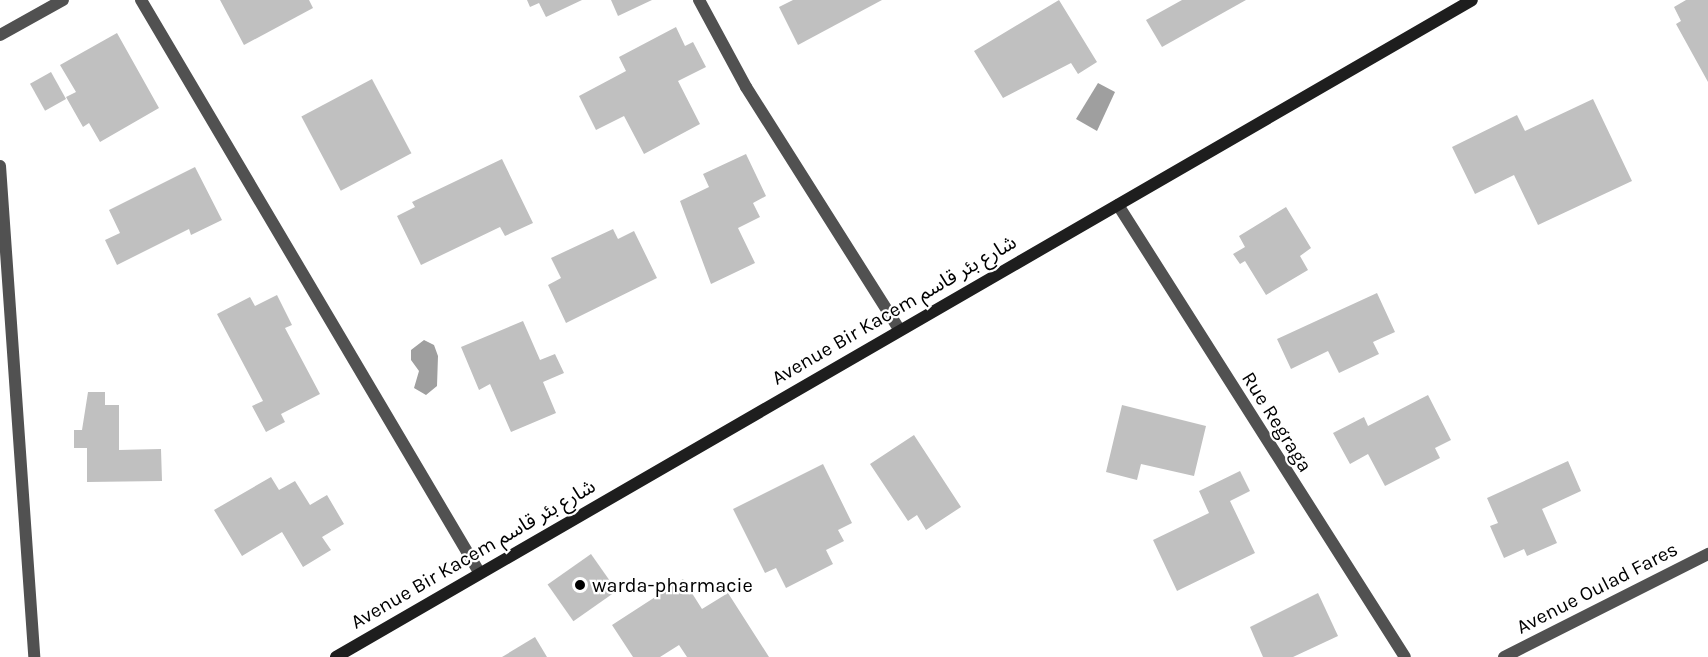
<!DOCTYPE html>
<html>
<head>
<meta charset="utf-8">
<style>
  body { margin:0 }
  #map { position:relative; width:1708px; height:657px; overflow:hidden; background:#fff; font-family:Karla,"Noto Sans Arabic",sans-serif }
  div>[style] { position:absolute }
  .water>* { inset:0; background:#9f9f9f }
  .building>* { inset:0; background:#c0c0c0; transform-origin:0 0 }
  .street>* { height:12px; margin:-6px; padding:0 6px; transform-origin:6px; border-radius:6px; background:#515151 }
  .secondary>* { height:12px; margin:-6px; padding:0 6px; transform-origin:6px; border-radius:6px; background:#1e1e1e }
  .dots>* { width:16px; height:16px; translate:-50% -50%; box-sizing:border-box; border:3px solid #fff; border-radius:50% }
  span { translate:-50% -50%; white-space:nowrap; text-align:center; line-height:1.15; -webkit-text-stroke:4.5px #fff; paint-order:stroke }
  .street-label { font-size:20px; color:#000 }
  .poi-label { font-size:20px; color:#000 }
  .left { translate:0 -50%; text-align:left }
</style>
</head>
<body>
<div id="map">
  <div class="water">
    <i style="clip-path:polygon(1098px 83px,1115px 92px,1097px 131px,1076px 119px)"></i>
    <i style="clip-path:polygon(424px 340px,434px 345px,438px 356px,437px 386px,426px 395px,414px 388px,419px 371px,411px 360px,411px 350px)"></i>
  </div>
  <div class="building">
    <i style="clip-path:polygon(220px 0,309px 0,313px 8px,244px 45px)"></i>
    <i style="clip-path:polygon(527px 0,582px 0,546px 17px,539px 3px,530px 7px)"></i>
    <i style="clip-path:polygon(611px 0,652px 0,618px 16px)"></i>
    <i style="clip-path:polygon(793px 0,882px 0,798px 45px,779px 7px)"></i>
    <i style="clip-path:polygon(1059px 0,1097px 62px,1078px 74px,1071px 63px,1003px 98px,974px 51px)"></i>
    <i style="clip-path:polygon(1182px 0,1246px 0,1162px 47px,1146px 20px)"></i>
    <i style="clip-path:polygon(1686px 0,1708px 0,1708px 82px,1676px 24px,1681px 21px,1674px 7px)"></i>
    <i style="clip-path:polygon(676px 27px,685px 46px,693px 42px,706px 67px,678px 81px,700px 124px,644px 154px,624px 116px,596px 130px,579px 96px,626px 71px,619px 57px)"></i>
    <i style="clip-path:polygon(117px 33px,159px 108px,100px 142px,89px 123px,83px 127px,66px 97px,76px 92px,60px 65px)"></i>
    <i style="left:51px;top:72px;width:31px;height:24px;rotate:61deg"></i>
    <i style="left:372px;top:79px;width:84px;height:80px;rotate:62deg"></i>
    <i style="clip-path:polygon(1593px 99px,1632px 181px,1538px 225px,1514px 175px,1475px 194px,1452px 147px,1517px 115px,1525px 131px)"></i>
    <i style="clip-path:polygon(746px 154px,766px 196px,753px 203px,760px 217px,738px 228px,755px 263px,711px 284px,680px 201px,709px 187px,703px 174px)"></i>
    <i style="clip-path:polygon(502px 159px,533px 223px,505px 236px,500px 227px,421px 265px,397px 216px,415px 207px,412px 202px)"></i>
    <i style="clip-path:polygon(195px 167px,222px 220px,191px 235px,189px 229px,117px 265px,105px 240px,120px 233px,109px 210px)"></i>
    <i style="clip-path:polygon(1286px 207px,1311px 248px,1300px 256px,1308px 270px,1266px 295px,1245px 261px,1240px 264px,1233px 254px,1245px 247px,1239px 236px)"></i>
    <i style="clip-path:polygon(613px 229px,618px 239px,634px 231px,657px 278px,566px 323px,548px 285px,561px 278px,551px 258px)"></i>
    <i style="clip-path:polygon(1377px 293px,1395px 332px,1373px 342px,1379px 354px,1339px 373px,1328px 351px,1291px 369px,1277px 339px)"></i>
    <i style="clip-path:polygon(277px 295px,292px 325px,285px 328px,320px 394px,281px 414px,285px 422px,266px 432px,252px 406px,263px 401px,217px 314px,250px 297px,255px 306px)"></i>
    <i style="clip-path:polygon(523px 321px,540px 360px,555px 354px,564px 373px,543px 382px,556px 413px,511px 432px,490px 384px,479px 390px,461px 347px)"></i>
    <i style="clip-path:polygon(88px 392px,105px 392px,105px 405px,119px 405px,119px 450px,161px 449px,162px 481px,87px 482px,87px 448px,74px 448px,74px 430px,82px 430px)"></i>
    <i style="clip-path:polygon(1428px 395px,1451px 440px,1435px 448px,1440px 458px,1385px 486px,1368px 454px,1350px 464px,1333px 433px,1364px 417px,1368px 426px)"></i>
    <i style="clip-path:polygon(1122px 405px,1206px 426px,1194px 476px,1141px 464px,1137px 480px,1106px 472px)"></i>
    <i style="clip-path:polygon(914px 435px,961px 507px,926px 530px,917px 515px,908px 521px,870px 464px)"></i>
    <i style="clip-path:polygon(1568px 461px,1581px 491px,1542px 509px,1557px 543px,1527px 556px,1524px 549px,1504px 558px,1490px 526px,1498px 523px,1487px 498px)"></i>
    <i style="clip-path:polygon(823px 464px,852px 523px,838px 530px,844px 541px,826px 550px,833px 564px,786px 588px,776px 568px,765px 573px,733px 509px)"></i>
    <i style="clip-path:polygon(1240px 471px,1250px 491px,1230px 501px,1255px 553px,1177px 591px,1153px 540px,1209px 513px,1199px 491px)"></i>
    <i style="clip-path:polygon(271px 477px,279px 490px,295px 481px,310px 505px,327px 495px,344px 524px,322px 537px,331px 550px,303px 567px,282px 532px,242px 556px,214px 510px)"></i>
    <i style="left:591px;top:554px;width:45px;height:53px;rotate:55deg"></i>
    <i style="clip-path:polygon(683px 579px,702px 609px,728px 593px,769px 657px,687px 657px,679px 645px,660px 657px,633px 657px,612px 625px)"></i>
    <i style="clip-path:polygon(1318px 593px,1338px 636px,1293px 657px,1263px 657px,1250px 627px)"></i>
    <i style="clip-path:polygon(535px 637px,547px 657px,502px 657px)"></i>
  </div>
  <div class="street">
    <i style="left:141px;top:0;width:664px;rotate:59.42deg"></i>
    <i style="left:699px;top:0;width:99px;rotate:61.6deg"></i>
    <i style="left:746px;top:87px;width:286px;rotate:57.7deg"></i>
    <i style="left:0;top:35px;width:72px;rotate:-29.1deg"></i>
    <i style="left:0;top:166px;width:492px;rotate:86deg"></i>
    <i style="left:1118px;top:205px;width:535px;rotate:57.59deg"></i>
    <i style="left:1504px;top:657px;width:229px;rotate:-26.8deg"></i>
  </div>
  <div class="secondary">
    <i style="left:336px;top:657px;width:1312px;rotate:-30.04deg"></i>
  </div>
  <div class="dots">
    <i style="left:580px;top:585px;background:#000"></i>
  </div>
  <div class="street-label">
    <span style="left:894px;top:310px;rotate:-30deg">Avenue Bir Kacem شارع بئر قاسم</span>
    <span style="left:1277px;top:422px;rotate:58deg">Rue Regraga</span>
    <span style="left:473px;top:554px;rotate:-30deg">Avenue Bir Kacem شارع بئر قاسم</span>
    <span style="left:1597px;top:588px;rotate:-27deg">Avenue Oulad Fares</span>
  </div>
  <div class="poi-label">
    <span class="left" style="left:592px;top:585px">warda-pharmacie</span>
  </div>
</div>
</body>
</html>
